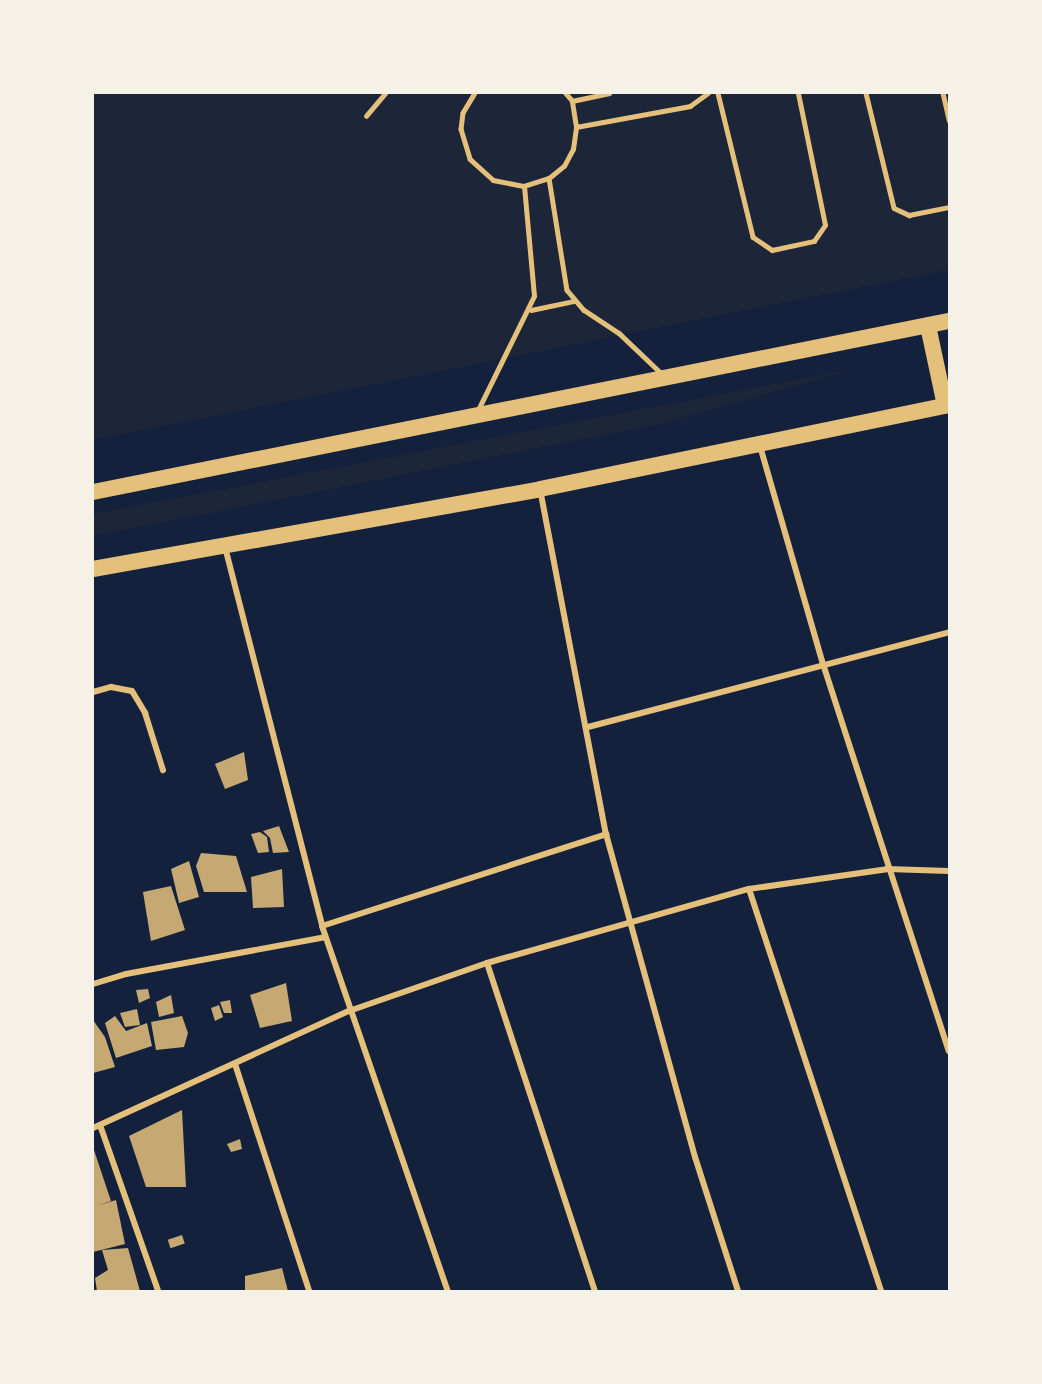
<!DOCTYPE html>
<html>
<head>
<meta charset="utf-8">
<style>
  body { margin:0 }
  #map { position:relative; width:1042px; height:1384px; overflow:hidden; background:#14213d; font-family:"Noto Sans",sans-serif }
  div>[style] { position:absolute }
  .green>* { inset:0; background:#1d2539 }
  .building>* { inset:0; background:#c6a872; transform-origin:0 0 }
  .service>* { height:4.5px; margin:-2.25px; padding:0 2.25px; transform-origin:2.25px; border-radius:2.25px; background:#e5c07b }
  .minor>* { height:6px; margin:-3px; padding:0 3px; transform-origin:3px; border-radius:3px; background:#e5c07b }
  .trunk>* { height:16px; margin:-8px; padding:0 8px; transform-origin:8px; border-radius:8px; background:#e5c07b }
  span { translate:-50% -50%; white-space:nowrap; text-align:center; line-height:1.15; -webkit-text-stroke:4.5px #f6f1e7; paint-order:stroke }
  .frame { position:absolute; inset:0; border:94px solid #f6f1e7; pointer-events:none }
</style>
</head>
<body>
<div id="map">
  <div class="green">
    <i style="clip-path:polygon(93px 93px,949px 93px,949px 270px,93px 440px)"></i>
    <i style="clip-path:polygon(858px 368px,660px 424px,93px 536px,93px 514px)"></i>
  </div>
  <div class="building">
    <i style="clip-path:polygon(244px 752px,248px 780px,225px 789px,215px 764px)"></i>
    <i style="clip-path:polygon(279px 826px,289px 852px,273px 853px,270px 838px,263px 831px)"></i>
    <i style="clip-path:polygon(260px 832px,267px 837px,269px 852px,258px 853px,251px 834px)"></i>
    <i style="clip-path:polygon(201px 853px,236px 856px,247px 892px,204px 892px,196px 866px)"></i>
    <i style="clip-path:polygon(189px 861px,199px 897px,179px 903px,171px 869px)"></i>
    <i style="clip-path:polygon(282px 869px,284px 907px,253px 908px,251px 877px)"></i>
    <i style="clip-path:polygon(171px 886px,185px 930px,151px 941px,143px 892px)"></i>
    <i style="clip-path:polygon(286px 983px,292px 1021px,260px 1028px,250px 995px)"></i>
    <i style="clip-path:polygon(148px 989px,150px 998px,139px 1003px,136px 990px)"></i>
    <i style="clip-path:polygon(171px 995px,174px 1013px,159px 1017px,156px 1002px)"></i>
    <i style="clip-path:polygon(230px 1000px,232px 1013px,224px 1013px,220px 1002px)"></i>
    <i style="clip-path:polygon(219px 1005px,223px 1017px,215px 1021px,211px 1008px)"></i>
    <i style="clip-path:polygon(137px 1009px,140px 1025px,125px 1027px,120px 1013px)"></i>
    <i style="clip-path:polygon(115px 1016px,126px 1031px,147px 1023px,152px 1046px,116px 1058px,105px 1023px)"></i>
    <i style="clip-path:polygon(182px 1016px,188px 1033px,184px 1047px,156px 1050px,151px 1022px)"></i>
    <i style="clip-path:polygon(93px 1020px,105px 1037px,115px 1067px,93px 1073px)"></i>
    <i style="clip-path:polygon(182px 1110px,186px 1187px,146px 1187px,129px 1136px)"></i>
    <i style="clip-path:polygon(240px 1139px,242px 1149px,231px 1152px,227px 1144px)"></i>
    <i style="clip-path:polygon(93px 1147px,111px 1201px,96px 1206px,116px 1200px,125px 1244px,93px 1252px)"></i>
    <i style="left:182px;top:1235px;width:9px;height:15px;rotate:72deg"></i>
    <i style="clip-path:polygon(128px 1248px,140px 1291px,97px 1291px,95px 1278px,108px 1270px,102px 1250px)"></i>
    <i style="clip-path:polygon(282px 1268px,288px 1291px,245px 1291px,245px 1276px)"></i>
  </div>
  <div class="service">
    <i style="left:475px;top:93px;width:23px;rotate:121deg"></i>
    <i style="left:463px;top:113px;width:16px;rotate:97deg"></i>
    <i style="left:461px;top:129px;width:31px;rotate:73deg"></i>
    <i style="left:470px;top:159px;width:31px;rotate:42deg"></i>
    <i style="left:493px;top:180px;width:32px;rotate:11deg"></i>
    <i style="left:524px;top:186px;width:26px;rotate:-18deg"></i>
    <i style="left:549px;top:178px;width:19px;rotate:-39deg"></i>
    <i style="left:564px;top:166px;width:19px;rotate:-62deg"></i>
    <i style="left:573px;top:149px;width:22px;rotate:-82deg"></i>
    <i style="left:576px;top:127px;width:26px;rotate:-99deg"></i>
    <i style="left:572px;top:101px;width:11px;rotate:-131deg"></i>
    <i style="left:718px;top:93px;width:148px;rotate:76.3deg"></i>
    <i style="left:753px;top:237px;width:23px;rotate:34deg"></i>
    <i style="left:772px;top:250px;width:43px;rotate:-12.1deg"></i>
    <i style="left:814px;top:241px;width:19px;rotate:-55deg"></i>
    <i style="left:825px;top:225px;width:135px;rotate:-101.6deg"></i>
    <i style="left:866px;top:93px;width:118px;rotate:76.3deg"></i>
    <i style="left:894px;top:208px;width:17px;rotate:25deg"></i>
    <i style="left:909px;top:215px;width:41px;rotate:-11.3deg"></i>
    <i style="left:943px;top:93px;width:28px;rotate:77deg"></i>
    <i style="left:572px;top:101px;width:38px;rotate:-12deg"></i>
    <i style="left:366px;top:116px;width:30px;rotate:-50deg"></i>
    <i style="left:576px;top:127px;width:116px;rotate:-10.4deg"></i>
    <i style="left:690px;top:106px;width:22px;rotate:-36deg"></i>
    <i style="left:549px;top:178px;width:113px;rotate:80.9deg"></i>
    <i style="left:567px;top:290px;width:26px;rotate:50deg"></i>
    <i style="left:584px;top:310px;width:42px;rotate:33.3deg"></i>
    <i style="left:619px;top:333px;width:58px;rotate:43.6deg"></i>
    <i style="left:531px;top:310px;width:44px;rotate:-11.8deg"></i>
    <i style="left:477px;top:412px;width:129px;rotate:-63.8deg"></i>
    <i style="left:534px;top:296px;width:110px;rotate:-95.2deg"></i>
  </div>
  <div class="minor">
    <i style="left:760px;top:446px;width:227px;rotate:73.9deg"></i>
    <i style="left:823px;top:664px;width:407px;rotate:72deg"></i>
    <i style="left:540px;top:489px;width:351px;rotate:79.2deg"></i>
    <i style="left:606px;top:834px;width:335px;rotate:74.6deg"></i>
    <i style="left:695px;top:1157px;width:141px;rotate:72.2deg"></i>
    <i style="left:225px;top:547px;width:391px;rotate:75.6deg"></i>
    <i style="left:322px;top:926px;width:386px;rotate:71deg"></i>
    <i style="left:93px;top:692px;width:19px;rotate:-16deg"></i>
    <i style="left:111px;top:687px;width:21px;rotate:11deg"></i>
    <i style="left:132px;top:691px;width:26px;rotate:59deg"></i>
    <i style="left:145px;top:713px;width:60px;rotate:72.5deg"></i>
    <i style="left:588px;top:727px;width:373px;rotate:-14.7deg"></i>
    <i style="left:749px;top:889px;width:423px;rotate:71.8deg"></i>
    <i style="left:322px;top:926px;width:299px;rotate:-17.9deg"></i>
    <i style="left:487px;top:963px;width:345px;rotate:71.8deg"></i>
    <i style="left:93px;top:984px;width:34px;rotate:-17deg"></i>
    <i style="left:126px;top:974px;width:202px;rotate:-10.5deg"></i>
    <i style="left:235px;top:1064px;width:239px;rotate:71.9deg"></i>
    <i style="left:100px;top:1125px;width:176px;rotate:70.7deg"></i>
    <i style="left:93px;top:1128px;width:281px;rotate:-24.6deg"></i>
    <i style="left:349px;top:1011px;width:146px;rotate:-19.2deg"></i>
    <i style="left:487px;top:963px;width:272px;rotate:-15.8deg"></i>
    <i style="left:749px;top:889px;width:139px;rotate:-8.2deg"></i>
    <i style="left:887px;top:869px;width:62px;rotate:1.8deg"></i>
  </div>
  <div class="trunk">
    <i style="left:928px;top:326px;width:81px;rotate:77.9deg"></i>
    <i style="left:93px;top:492px;width:873px;rotate:-11.3deg"></i>
    <i style="left:93px;top:569px;width:454px;rotate:-10.1deg"></i>
    <i style="left:540px;top:489px;width:418px;rotate:-11.6deg"></i>
  </div>
  <div class="frame"></div>
</div>
</body>
</html>
